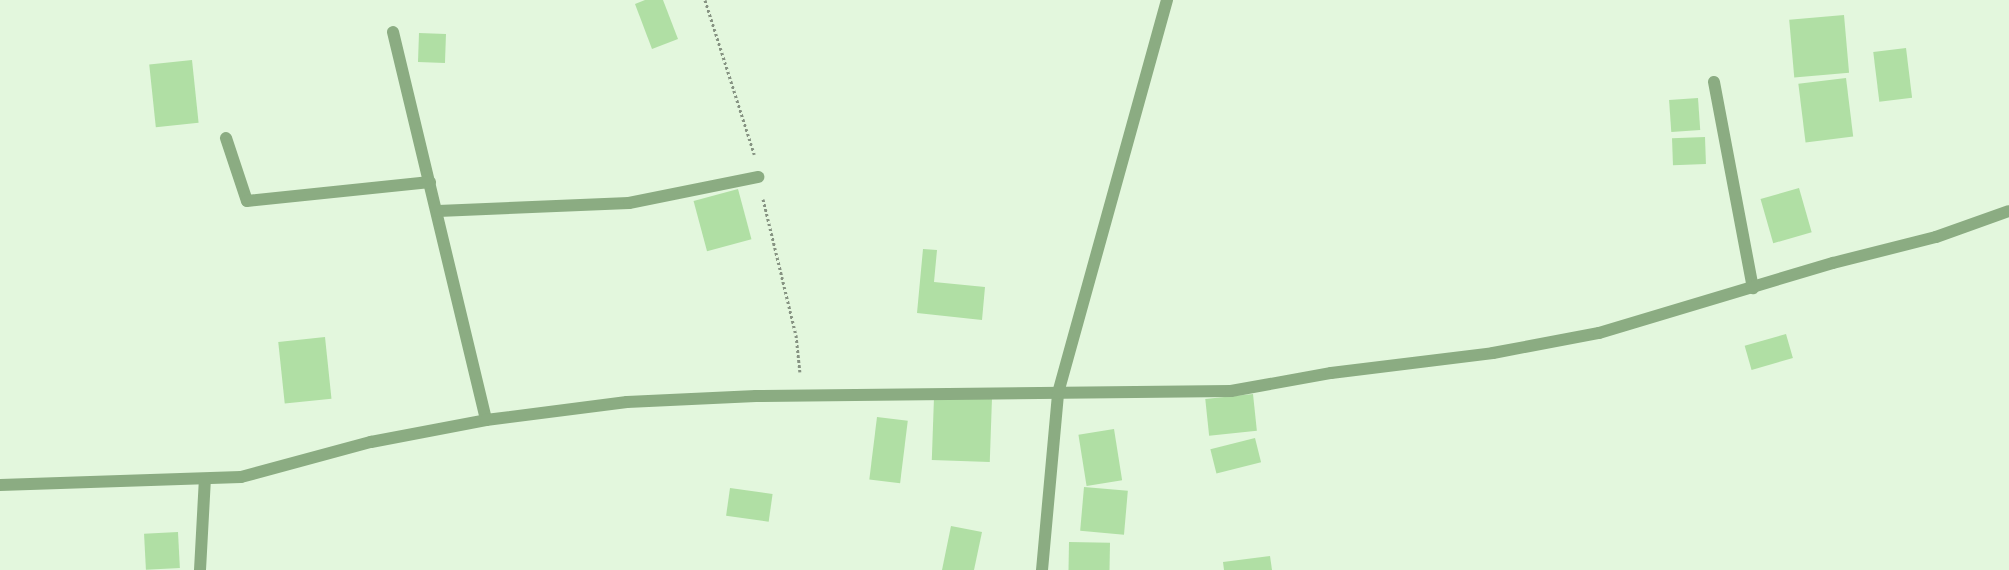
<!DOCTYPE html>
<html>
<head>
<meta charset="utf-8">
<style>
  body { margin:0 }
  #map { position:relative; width:2009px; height:570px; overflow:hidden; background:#e3f7dd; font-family:Georgia,serif }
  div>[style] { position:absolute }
  .building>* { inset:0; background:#b0dfa4; transform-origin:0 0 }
  .path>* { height:3px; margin-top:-1.5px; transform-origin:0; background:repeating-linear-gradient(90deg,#869382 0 2.5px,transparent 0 5px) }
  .street>* { height:12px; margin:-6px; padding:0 6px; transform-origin:6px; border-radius:6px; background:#8bac82 }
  span { translate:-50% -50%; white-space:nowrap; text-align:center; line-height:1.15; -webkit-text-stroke:4.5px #fff; paint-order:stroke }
</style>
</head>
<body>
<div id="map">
  <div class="building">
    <i style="clip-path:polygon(645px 0,663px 0,678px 39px,652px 49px,635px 4px)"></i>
    <i style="left:1844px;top:15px;width:58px;height:55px;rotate:85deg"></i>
    <i style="left:419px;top:33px;width:27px;height:29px;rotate:2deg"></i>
    <i style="left:1906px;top:48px;width:50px;height:33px;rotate:83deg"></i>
    <i style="left:192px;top:60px;width:63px;height:43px;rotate:84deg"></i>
    <i style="left:1846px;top:78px;width:59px;height:48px;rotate:83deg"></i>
    <i style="left:1698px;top:98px;width:32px;height:29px;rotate:86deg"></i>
    <i style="left:1705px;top:137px;width:27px;height:33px;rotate:88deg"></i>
    <i style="left:1799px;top:188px;width:46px;height:40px;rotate:74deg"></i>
    <i style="left:738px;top:189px;width:52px;height:46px;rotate:75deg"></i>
    <i style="clip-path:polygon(923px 249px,937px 250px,934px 282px,985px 287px,982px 320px,917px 313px)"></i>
    <i style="left:1786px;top:334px;width:25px;height:43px;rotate:74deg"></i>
    <i style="left:325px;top:337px;width:62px;height:47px;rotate:84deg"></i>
    <i style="left:1253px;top:394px;width:37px;height:48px;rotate:84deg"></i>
    <i style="left:934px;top:397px;width:58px;height:63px;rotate:2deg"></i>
    <i style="left:877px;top:417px;width:31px;height:63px;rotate:7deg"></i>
    <i style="left:1114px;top:429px;width:52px;height:36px;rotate:81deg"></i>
    <i style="left:1255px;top:438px;width:25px;height:46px;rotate:76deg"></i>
    <i style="left:1084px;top:487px;width:44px;height:44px;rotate:5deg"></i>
    <i style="left:730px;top:488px;width:43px;height:28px;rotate:8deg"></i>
    <i style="clip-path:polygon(951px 526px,982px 532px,974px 570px,942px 570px)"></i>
    <i style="left:178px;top:532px;width:36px;height:34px;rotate:87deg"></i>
    <i style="left:1069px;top:542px;width:41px;height:28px;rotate:1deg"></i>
    <i style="clip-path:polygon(1270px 556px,1272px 570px,1224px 570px,1223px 562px)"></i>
  </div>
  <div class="path">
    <i style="left:705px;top:0;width:162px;rotate:72.3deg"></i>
    <i style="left:763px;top:199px;width:140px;rotate:76.4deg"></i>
    <i style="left:796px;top:335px;width:37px;rotate:84deg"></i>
  </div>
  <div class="street">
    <i style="left:393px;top:32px;width:399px;rotate:76.5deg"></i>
    <i style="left:1714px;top:82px;width:210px;rotate:79.3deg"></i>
    <i style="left:226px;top:138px;width:66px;rotate:71.6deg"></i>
    <i style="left:247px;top:201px;width:184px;rotate:-5.9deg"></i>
    <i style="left:438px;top:211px;width:191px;rotate:-2.4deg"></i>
    <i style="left:629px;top:203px;width:132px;rotate:-11.4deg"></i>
    <i style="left:0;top:485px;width:241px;rotate:-1.9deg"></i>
    <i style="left:241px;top:477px;width:135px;rotate:-15.1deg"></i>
    <i style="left:371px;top:442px;width:117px;rotate:-10.8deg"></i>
    <i style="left:486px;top:420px;width:142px;rotate:-7.3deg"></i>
    <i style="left:627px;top:402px;width:129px;rotate:-2.7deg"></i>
    <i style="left:756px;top:396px;width:475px;rotate:-0.6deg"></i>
    <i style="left:1231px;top:391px;width:102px;rotate:-10.2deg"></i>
    <i style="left:1331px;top:373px;width:163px;rotate:-7deg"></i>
    <i style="left:1493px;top:353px;width:108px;rotate:-10.7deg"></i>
    <i style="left:1599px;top:333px;width:244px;rotate:-16.7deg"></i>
    <i style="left:1833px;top:263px;width:106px;rotate:-14.2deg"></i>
    <i style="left:1936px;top:237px;width:77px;rotate:-19.6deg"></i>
    <i style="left:200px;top:570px;width:91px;rotate:-86.9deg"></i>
    <i style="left:1042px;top:570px;width:178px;rotate:-84.8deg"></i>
    <i style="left:1058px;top:393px;width:408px;rotate:-74.5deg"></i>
  </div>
</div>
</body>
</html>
